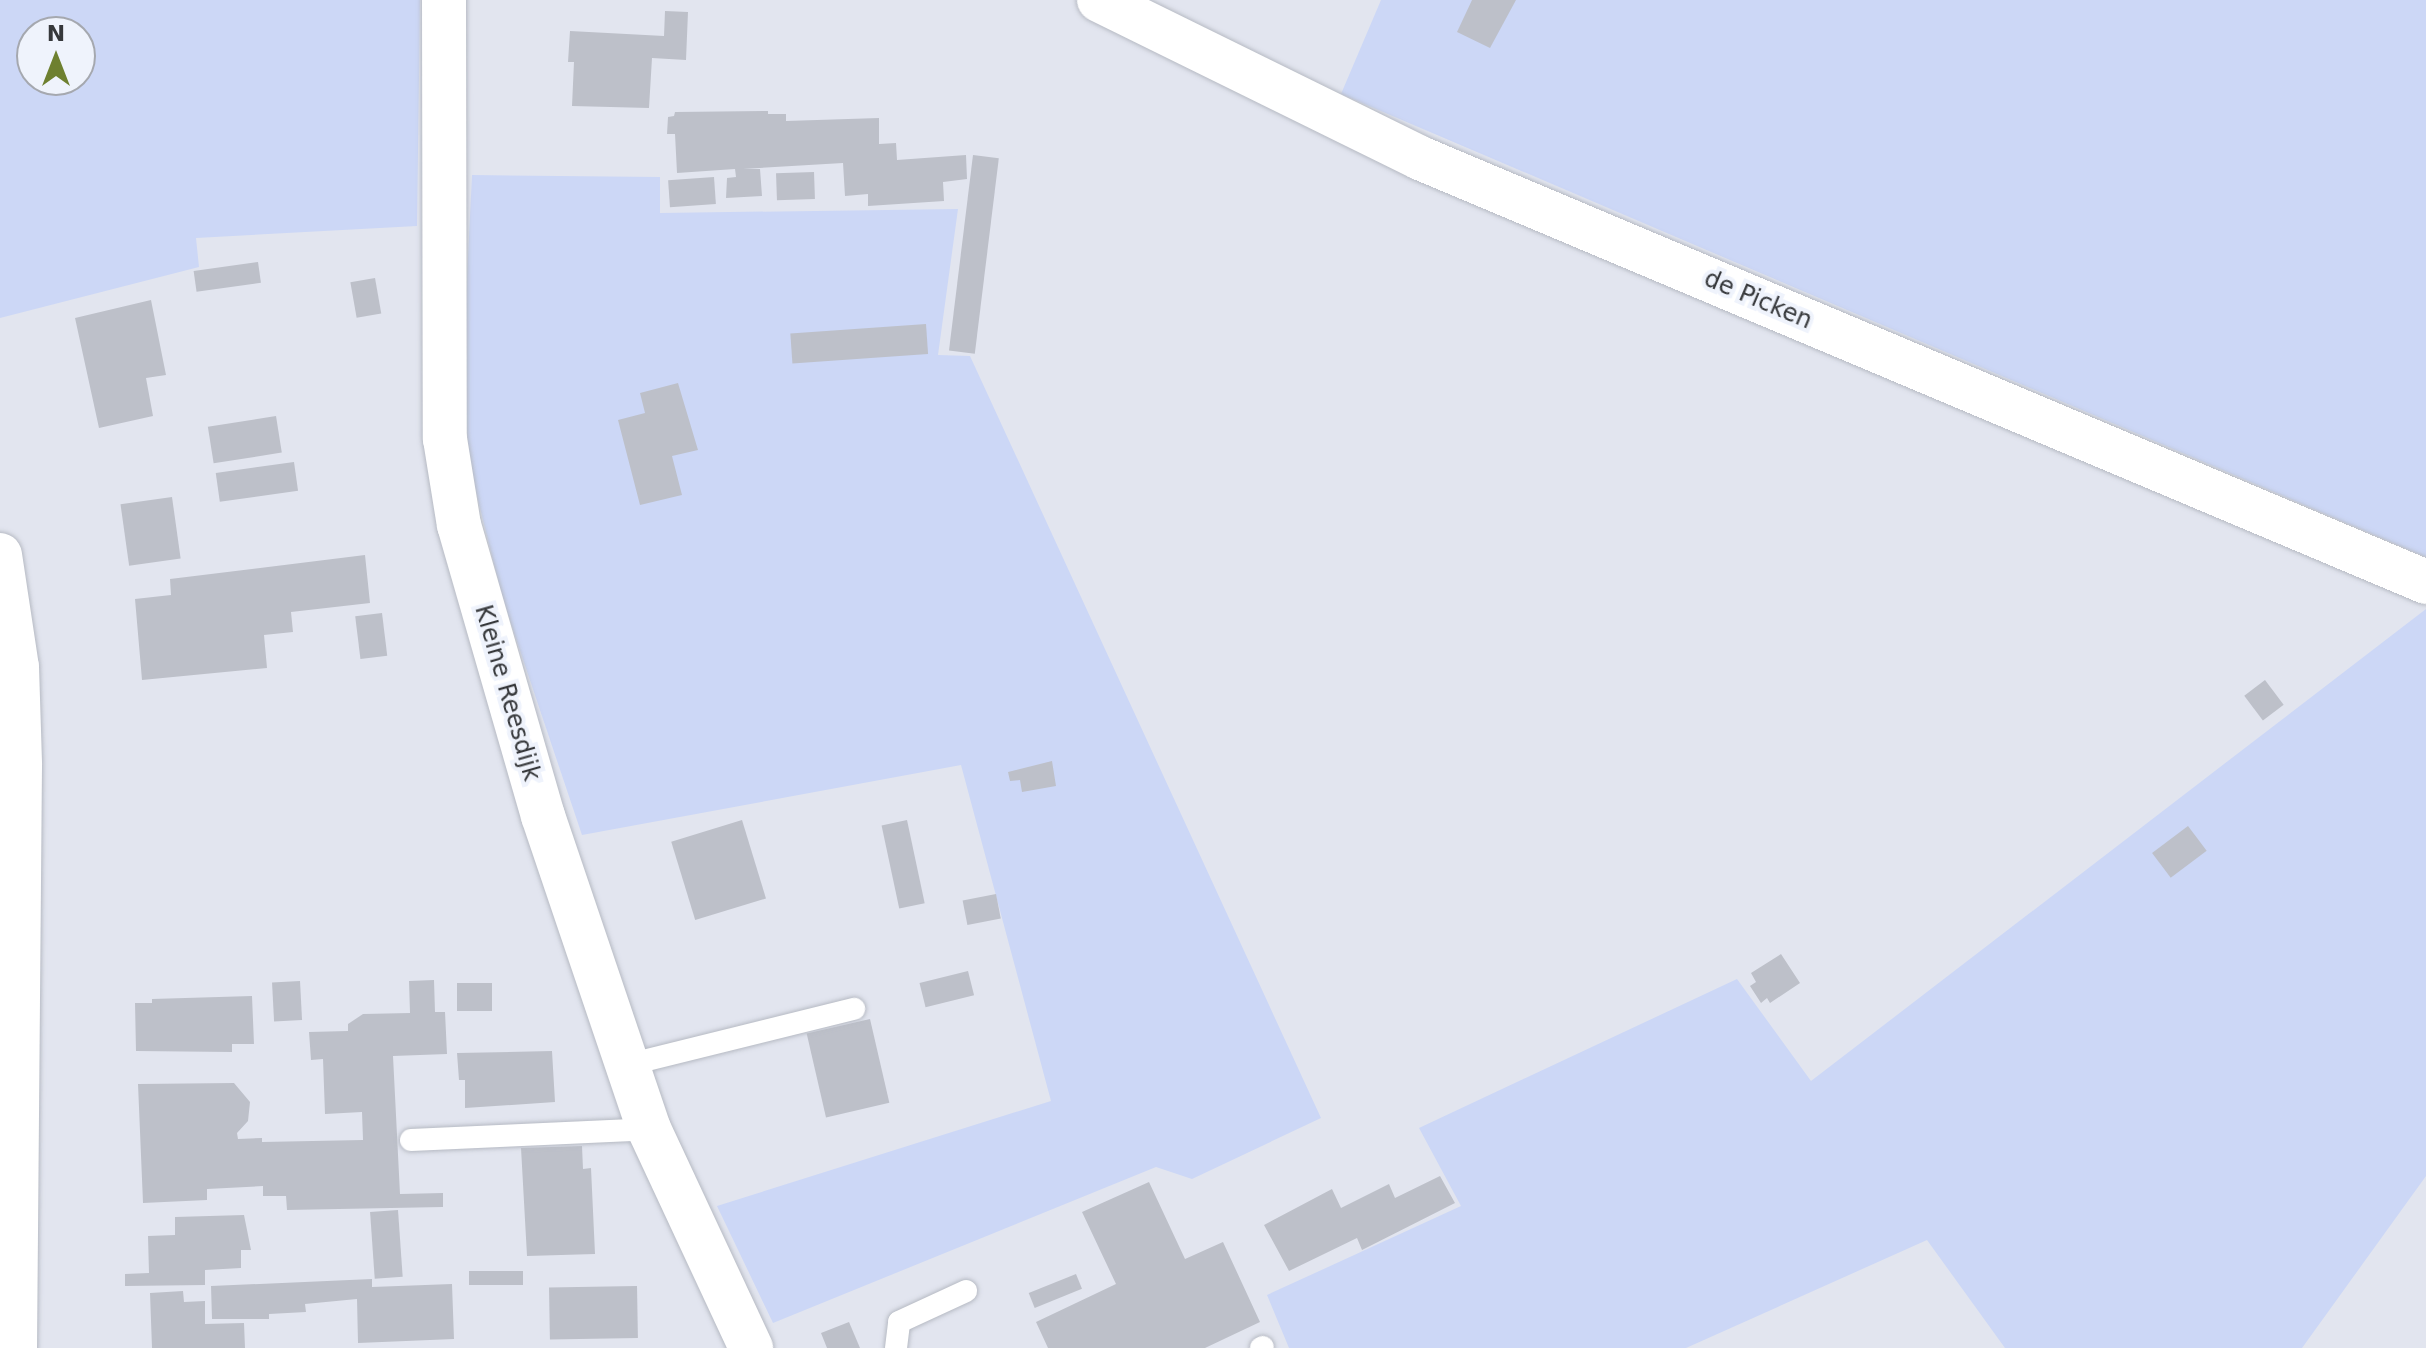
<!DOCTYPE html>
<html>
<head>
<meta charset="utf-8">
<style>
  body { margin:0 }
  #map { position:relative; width:2426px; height:1348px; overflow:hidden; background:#e2e5ef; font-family:"DejaVu Sans",sans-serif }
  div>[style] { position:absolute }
  .green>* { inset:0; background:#ccd7f6 }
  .building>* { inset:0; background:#bdc0c9; transform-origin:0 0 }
  .roads { filter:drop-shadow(0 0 2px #b6bac3) drop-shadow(0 0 2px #b6bac3) }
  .lane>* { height:22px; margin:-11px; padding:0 11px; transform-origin:11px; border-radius:11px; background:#fff }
  .street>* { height:44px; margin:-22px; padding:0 22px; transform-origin:22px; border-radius:22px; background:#fff }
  span { translate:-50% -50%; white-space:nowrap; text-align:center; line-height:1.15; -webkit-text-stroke:8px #eff3fc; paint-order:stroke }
  .street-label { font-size:24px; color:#36383b }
  .north { position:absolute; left:16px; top:16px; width:80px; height:80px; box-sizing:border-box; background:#eff3fc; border:2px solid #a5a8af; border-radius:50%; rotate:0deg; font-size:22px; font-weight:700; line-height:32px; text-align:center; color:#36383b }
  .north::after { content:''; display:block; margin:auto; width:28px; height:36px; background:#6e8030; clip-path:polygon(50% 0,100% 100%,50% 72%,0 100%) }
</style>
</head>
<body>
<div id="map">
  <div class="green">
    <i style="clip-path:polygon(evenodd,0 0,420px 0,417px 226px,196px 238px,199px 267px,0 318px,0 0,32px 32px,80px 32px,80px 80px,32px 80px,32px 32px)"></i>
    <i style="clip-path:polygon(1381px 0,2426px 0,2426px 557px,1341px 94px)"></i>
    <i style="clip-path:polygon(472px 175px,660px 177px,660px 213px,958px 209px,938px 355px,970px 356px,1321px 1118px,1192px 1179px,1156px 1167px,773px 1323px,717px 1206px,1051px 1101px,961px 765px,582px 835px,503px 600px,471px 472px,462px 382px)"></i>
    <i style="clip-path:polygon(2426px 609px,2426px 1176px,2302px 1348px,2005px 1348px,1927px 1240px,1686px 1348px,1289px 1348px,1267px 1295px,1461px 1206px,1419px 1128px,1737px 979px,1811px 1081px)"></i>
  </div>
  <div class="building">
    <i style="clip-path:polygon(1472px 0,1516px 0,1490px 48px,1457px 32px)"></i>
    <i style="clip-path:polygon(665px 11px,688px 12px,686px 60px,652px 58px,649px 108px,572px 106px,574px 62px,568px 62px,570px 31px,664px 36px)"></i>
    <i style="clip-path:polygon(768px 111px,768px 114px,786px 114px,786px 121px,879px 118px,879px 144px,896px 143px,897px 160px,966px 155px,967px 179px,943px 182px,944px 201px,868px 206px,868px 194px,845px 196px,843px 163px,743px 169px,760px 169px,762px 196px,726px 198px,727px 178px,736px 177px,735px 169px,677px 173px,675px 134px,667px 134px,668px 117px,674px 116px,675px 112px)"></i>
    <i style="left:973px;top:155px;width:26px;height:197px;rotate:7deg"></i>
    <i style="left:814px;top:172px;width:27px;height:38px;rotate:88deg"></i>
    <i style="left:714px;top:177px;width:27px;height:46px;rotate:86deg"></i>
    <i style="left:258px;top:262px;width:21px;height:65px;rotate:82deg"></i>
    <i style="left:375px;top:278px;width:36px;height:25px;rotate:80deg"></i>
    <i style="clip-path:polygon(151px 300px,166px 375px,146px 378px,153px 416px,99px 428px,75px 318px)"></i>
    <i style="left:926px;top:324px;width:30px;height:136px;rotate:86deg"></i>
    <i style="clip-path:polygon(678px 383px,698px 450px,672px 456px,682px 495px,640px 505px,618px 420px,645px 413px,640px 393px)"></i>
    <i style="left:276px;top:416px;width:37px;height:69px;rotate:81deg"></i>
    <i style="left:294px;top:462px;width:29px;height:79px;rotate:82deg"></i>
    <i style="left:172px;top:497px;width:62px;height:52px;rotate:82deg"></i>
    <i style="clip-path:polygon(365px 555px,370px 603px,291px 612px,293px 632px,264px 635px,267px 668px,142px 680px,135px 599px,171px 595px,170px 579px)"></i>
    <i style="left:382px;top:613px;width:43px;height:27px;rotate:83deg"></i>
    <i style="left:2265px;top:680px;width:31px;height:26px;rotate:53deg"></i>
    <i style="clip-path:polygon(1052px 761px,1056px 786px,1022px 792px,1020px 780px,1010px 781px,1008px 772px)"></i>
    <i style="left:742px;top:820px;width:82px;height:74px;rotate:73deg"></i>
    <i style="left:907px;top:820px;width:85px;height:26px;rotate:78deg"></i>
    <i style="left:2188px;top:826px;width:31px;height:45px;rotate:53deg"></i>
    <i style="left:996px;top:894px;width:25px;height:34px;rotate:79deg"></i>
    <i style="clip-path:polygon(1781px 954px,1800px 983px,1770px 1003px,1767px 998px,1761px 1003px,1750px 986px,1756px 982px,1751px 973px)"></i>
    <i style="left:968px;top:971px;width:25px;height:50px;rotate:76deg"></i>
    <i style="clip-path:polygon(434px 980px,435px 1012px,445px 1012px,447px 1054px,393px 1056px,400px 1194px,443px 1193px,443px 1207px,287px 1210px,286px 1196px,263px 1196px,263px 1186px,207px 1189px,207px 1200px,143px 1203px,138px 1084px,234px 1083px,250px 1102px,248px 1121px,237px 1133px,238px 1139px,262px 1138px,262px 1142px,363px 1140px,362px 1112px,325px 1114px,323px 1059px,311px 1060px,309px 1032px,348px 1031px,348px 1024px,363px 1014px,410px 1013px,409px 981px)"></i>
    <i style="left:300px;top:981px;width:39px;height:28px;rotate:87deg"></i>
    <i style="left:457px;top:983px;width:35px;height:28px"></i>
    <i style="clip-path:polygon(252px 996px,254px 1044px,232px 1044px,232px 1052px,136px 1051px,135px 1003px,152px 1003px,152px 999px)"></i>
    <i style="left:870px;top:1019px;width:86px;height:65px;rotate:77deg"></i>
    <i style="clip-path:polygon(552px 1051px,555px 1102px,465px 1108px,465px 1080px,459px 1080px,457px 1053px)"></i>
    <i style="clip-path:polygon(582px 1146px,583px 1169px,591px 1168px,595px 1254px,527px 1256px,521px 1148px)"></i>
    <i style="clip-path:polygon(1440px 1176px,1455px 1203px,1362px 1250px,1357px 1238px,1289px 1271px,1264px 1225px,1332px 1189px,1341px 1208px,1389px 1184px,1395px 1198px)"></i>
    <i style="clip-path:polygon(1149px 1182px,1185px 1259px,1223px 1242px,1260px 1322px,1205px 1348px,1048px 1348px,1036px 1322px,1116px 1284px,1082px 1212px)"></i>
    <i style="left:398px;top:1210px;width:67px;height:28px;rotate:86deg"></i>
    <i style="clip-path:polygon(244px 1215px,251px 1250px,241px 1250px,241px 1268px,205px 1270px,205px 1285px,125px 1286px,125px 1274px,149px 1273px,148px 1236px,175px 1235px,175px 1217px)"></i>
    <i style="left:523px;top:1271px;width:14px;height:54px;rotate:90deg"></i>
    <i style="left:1076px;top:1274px;width:16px;height:51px;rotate:68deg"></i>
    <i style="clip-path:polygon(372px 1279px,372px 1287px,452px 1284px,454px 1339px,358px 1343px,357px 1299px,305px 1304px,306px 1312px,269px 1314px,269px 1319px,212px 1319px,211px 1286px)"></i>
    <i style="left:637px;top:1286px;width:52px;height:88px;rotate:89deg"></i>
    <i style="clip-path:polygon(183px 1291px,184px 1302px,205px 1301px,205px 1324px,244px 1323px,245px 1348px,152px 1348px,150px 1293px)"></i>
    <i style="clip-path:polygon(849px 1322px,860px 1348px,827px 1348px,821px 1333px)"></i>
  </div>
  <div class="roads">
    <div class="lane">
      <i style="left:627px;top:1065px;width:234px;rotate:-13.9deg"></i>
      <i style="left:411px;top:1140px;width:238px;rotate:-2.6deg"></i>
      <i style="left:896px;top:1348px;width:26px;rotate:-83deg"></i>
      <i style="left:899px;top:1322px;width:74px;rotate:-24.8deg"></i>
      <i style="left:1261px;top:1348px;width:2px;rotate:-27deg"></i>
    </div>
    <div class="street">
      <i style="left:444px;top:0;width:439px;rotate:89.9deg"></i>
      <i style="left:445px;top:439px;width:87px;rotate:80.8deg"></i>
      <i style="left:459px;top:525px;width:303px;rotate:73.9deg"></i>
      <i style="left:543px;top:816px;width:330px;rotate:71.3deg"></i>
      <i style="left:649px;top:1129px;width:242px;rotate:65deg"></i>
      <i style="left:1099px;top:0;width:358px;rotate:26.2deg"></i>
      <i style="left:1420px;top:158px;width:1092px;rotate:22.85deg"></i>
      <i style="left:0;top:555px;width:113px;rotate:81.4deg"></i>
      <i style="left:17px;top:667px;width:98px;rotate:88.2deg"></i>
      <i style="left:20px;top:765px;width:583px;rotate:90.49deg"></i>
    </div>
  </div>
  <div class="street-label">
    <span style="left:1758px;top:300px;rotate:23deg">de Picken</span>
    <span style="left:507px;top:693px;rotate:74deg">Kleine Reesdijk</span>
  </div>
  <div class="north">N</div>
</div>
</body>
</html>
